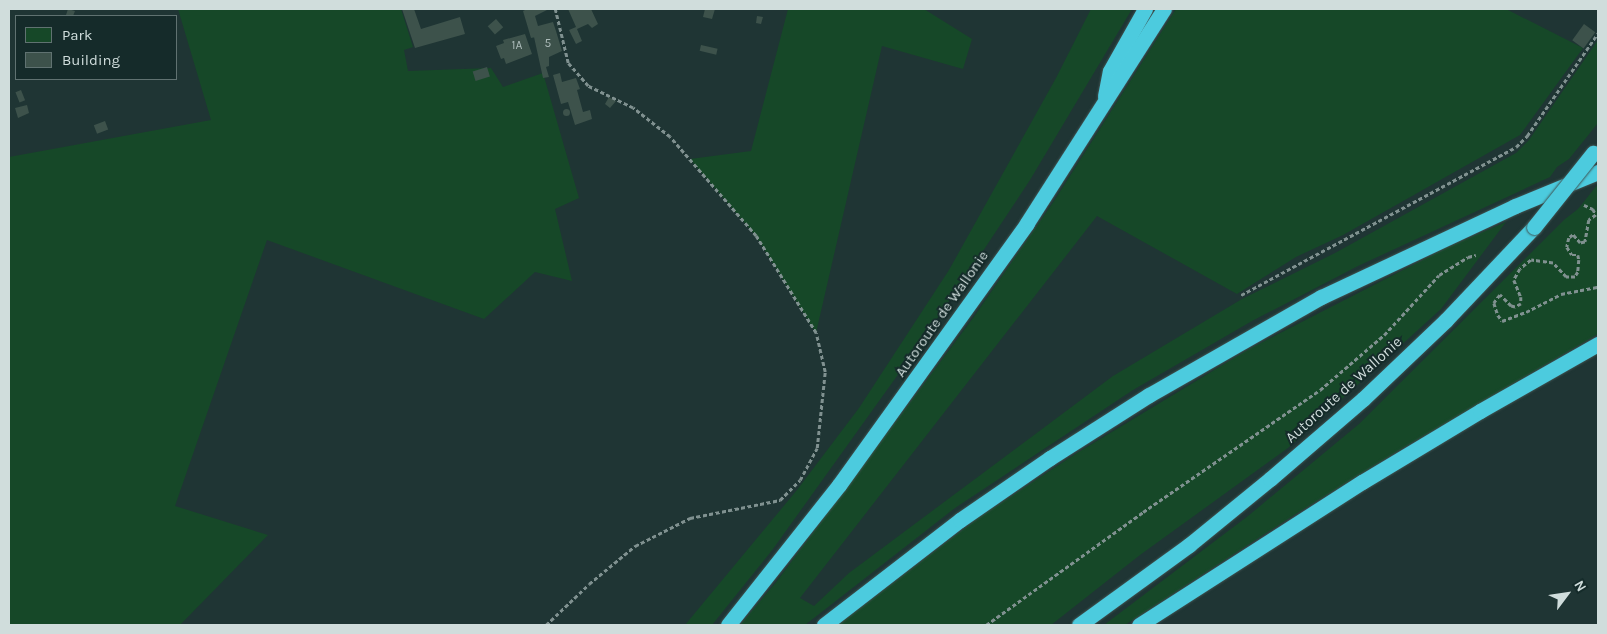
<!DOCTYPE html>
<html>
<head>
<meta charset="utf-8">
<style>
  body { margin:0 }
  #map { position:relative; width:1607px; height:634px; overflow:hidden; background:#1f3534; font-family:Karla,sans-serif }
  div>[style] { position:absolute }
  .green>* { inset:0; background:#164828 }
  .building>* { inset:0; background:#3d524b; transform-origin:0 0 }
  .round { border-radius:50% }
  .path>* { height:2.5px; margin-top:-1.25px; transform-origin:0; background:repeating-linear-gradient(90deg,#809190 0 4px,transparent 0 6.5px) }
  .roads { filter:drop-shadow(0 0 1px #3f5352) drop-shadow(0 0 1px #3f5352) }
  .highway>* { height:15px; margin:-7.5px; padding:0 7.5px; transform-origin:7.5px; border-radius:7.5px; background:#4ccbde }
  .bridges { filter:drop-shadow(0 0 1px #3f5352) drop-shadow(0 0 1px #3f5352) }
  .highway-bridge>* { height:15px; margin:-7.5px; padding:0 7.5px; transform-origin:7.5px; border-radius:7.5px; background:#4ccbde }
  span { translate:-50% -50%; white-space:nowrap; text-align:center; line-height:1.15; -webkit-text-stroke:4px #152b2a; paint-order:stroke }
  .number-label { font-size:12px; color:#abbab8 }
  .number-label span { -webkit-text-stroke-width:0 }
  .street-label { font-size:15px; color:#d0dddc }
  .frame { position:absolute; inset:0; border:10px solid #d0dddc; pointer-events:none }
  .legend { position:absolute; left:15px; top:15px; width:162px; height:65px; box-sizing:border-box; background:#152b2a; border:1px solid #607271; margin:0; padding:6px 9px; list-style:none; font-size:15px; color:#d0dddc }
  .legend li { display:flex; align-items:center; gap:10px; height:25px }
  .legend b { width:25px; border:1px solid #607271 }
  .north { position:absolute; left:1542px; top:569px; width:50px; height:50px; -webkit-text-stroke:4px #152b2a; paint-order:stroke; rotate:59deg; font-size:14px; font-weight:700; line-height:20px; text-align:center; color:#d0dddc }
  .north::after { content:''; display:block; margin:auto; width:18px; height:22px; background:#d0dddc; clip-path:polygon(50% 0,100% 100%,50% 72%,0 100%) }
</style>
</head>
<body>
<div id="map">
  <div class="green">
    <i style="clip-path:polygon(178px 9px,401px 9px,413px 47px,404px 50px,408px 71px,491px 68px,503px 87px,543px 73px,579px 198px,555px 209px,572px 281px,535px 272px,484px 319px,267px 240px,175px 506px,268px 535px,180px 625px,9px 625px,9px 157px,211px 120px)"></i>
    <i style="clip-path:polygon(788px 9px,924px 9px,972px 39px,963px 69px,882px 46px,816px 333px,756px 236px,690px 159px,751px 151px)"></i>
    <i style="clip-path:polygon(1091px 9px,1132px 9px,1030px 180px,940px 316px,773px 549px,712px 625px,685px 625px,797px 490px,859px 408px,949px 270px,1056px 78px)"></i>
    <i style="clip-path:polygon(1176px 9px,1506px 9px,1583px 48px,1520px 135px,1343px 235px,1296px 257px,1237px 294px,1097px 216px,800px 598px,814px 606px,849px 573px,1113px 376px,1242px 299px,1335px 253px,1516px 153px,1529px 140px,1598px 40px,1598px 123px,1569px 159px,1557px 167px,1550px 177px,1358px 266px,1252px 321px,1133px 390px,955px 508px,805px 625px,740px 625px,777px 581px,973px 318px,1054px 201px)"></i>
    <i style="clip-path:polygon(1598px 184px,1598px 334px,1398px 451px,1291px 517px,1125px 625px,1104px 625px,1248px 516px,1359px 424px,1565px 219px,1578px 209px)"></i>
    <i style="clip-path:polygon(1506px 222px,1441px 309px,1288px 448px,1140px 555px,1051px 625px,838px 625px,978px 518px,1077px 453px,1249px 349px,1448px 247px)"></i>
  </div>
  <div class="building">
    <i style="clip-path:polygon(68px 9px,75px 11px,73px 16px,66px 15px)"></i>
    <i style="clip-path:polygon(402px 9px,414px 9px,421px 29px,460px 17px,465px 34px,415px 48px)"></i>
    <i style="clip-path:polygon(527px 9px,549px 9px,535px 16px,538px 26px,553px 22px,556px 31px,562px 51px,549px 57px,549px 66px,546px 67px,549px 77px,543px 78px,534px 37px,540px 36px,531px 38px,523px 11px)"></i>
    <i style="clip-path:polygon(568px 9px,591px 9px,598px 24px,592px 28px,588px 24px,577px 29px,582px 41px,576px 44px,569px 30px,576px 27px)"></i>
    <i style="clip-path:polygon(705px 9px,715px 9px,712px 19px,703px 17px)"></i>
    <i style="clip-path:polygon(757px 16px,763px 17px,761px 24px,756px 23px)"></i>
    <i style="left:496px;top:19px;width:11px;height:11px;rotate:49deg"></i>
    <i style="left:1584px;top:24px;width:14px;height:20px;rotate:36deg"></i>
    <i style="clip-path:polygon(525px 34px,532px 54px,506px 64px,504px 58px,501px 59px,496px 46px,504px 43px,503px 40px)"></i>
    <i style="left:701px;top:45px;width:17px;height:6px;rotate:13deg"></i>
    <i style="left:487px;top:67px;width:10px;height:15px;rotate:73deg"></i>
    <i style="clip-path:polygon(560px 73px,562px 82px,576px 78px,580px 89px,577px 90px,583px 112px,590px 110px,592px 119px,575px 125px,568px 102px,561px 104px,553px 75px)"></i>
    <i style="left:21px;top:90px;width:11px;height:6px;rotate:68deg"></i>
    <i style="clip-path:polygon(609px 97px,616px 101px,610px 108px,605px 104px)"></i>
    <i style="clip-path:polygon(27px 105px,29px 113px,18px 118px,15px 108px)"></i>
    <i class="round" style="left:562.5px;top:108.5px;width:7px;height:7px"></i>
    <i style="left:105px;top:121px;width:9px;height:12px;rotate:69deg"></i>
  </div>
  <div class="path">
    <i style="left:1584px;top:205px;width:10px;rotate:24deg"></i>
    <i style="left:1593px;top:209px;width:7px;rotate:63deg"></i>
    <i style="left:1596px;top:215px;width:9px;rotate:144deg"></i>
    <i style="left:1589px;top:220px;width:22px;rotate:100deg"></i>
    <i style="left:1585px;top:242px;width:5px;rotate:169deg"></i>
    <i style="left:1580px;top:243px;width:11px;rotate:-131deg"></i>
    <i style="left:1573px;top:235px;width:5px;rotate:143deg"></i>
    <i style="left:1569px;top:238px;width:9px;rotate:103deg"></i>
    <i style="left:1567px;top:247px;width:9px;rotate:58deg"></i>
    <i style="left:1572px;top:255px;width:6px"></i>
    <i style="left:1578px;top:255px;width:5px;rotate:79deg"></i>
    <i style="left:1579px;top:260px;width:12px;rotate:95deg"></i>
    <i style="left:1578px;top:272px;width:6px;rotate:121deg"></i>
    <i style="left:1575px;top:277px;width:9px;rotate:180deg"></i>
    <i style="left:1566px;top:277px;width:19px;rotate:-133deg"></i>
    <i style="left:1553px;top:263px;width:22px;rotate:-172deg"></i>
    <i style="left:1531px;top:260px;width:14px;rotate:141deg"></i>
    <i style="left:1520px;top:269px;width:13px;rotate:119deg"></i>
    <i style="left:1514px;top:280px;width:18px;rotate:68deg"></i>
    <i style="left:1521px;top:297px;width:7px;rotate:90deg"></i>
    <i style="left:1521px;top:304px;width:7px;rotate:153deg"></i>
    <i style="left:1515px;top:307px;width:4px;rotate:-166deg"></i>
    <i style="left:1511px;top:306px;width:16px;rotate:-135deg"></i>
    <i style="left:1500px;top:295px;width:10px;rotate:127deg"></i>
    <i style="left:1494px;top:303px;width:13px;rotate:72deg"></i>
    <i style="left:1498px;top:315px;width:7px;rotate:56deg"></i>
    <i style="left:1502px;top:321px;width:26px;rotate:-21deg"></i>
    <i style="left:1526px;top:312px;width:39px;rotate:-27deg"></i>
    <i style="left:1561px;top:294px;width:38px;rotate:-11deg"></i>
    <i style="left:1241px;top:295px;width:312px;rotate:-28.3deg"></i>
    <i style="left:1516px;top:147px;width:16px;rotate:-45deg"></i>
    <i style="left:1527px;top:136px;width:125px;rotate:-55.4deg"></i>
    <i style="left:546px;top:625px;width:59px;rotate:-43.6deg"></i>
    <i style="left:589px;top:584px;width:60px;rotate:-39.6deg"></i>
    <i style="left:635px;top:546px;width:62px;rotate:-27deg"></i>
    <i style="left:690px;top:518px;width:92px;rotate:-11.3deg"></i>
    <i style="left:780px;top:500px;width:28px;rotate:-45deg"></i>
    <i style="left:800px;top:480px;width:36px;rotate:-62deg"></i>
    <i style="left:817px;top:448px;width:76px;rotate:-84deg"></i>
    <i style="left:825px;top:372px;width:40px;rotate:-103deg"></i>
    <i style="left:816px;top:333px;width:114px;rotate:-121.7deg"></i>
    <i style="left:756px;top:236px;width:131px;rotate:-131deg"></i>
    <i style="left:670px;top:137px;width:47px;rotate:-141.9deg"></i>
    <i style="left:633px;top:108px;width:50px;rotate:-153.9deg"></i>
    <i style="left:588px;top:86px;width:30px;rotate:-131deg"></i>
    <i style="left:568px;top:63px;width:56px;rotate:-103.5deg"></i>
    <i style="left:986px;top:625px;width:193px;rotate:-35.7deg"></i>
    <i style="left:1143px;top:512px;width:215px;rotate:-34.6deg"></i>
    <i style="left:1320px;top:390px;width:84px;rotate:-40.7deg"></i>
    <i style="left:1384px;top:335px;width:81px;rotate:-47.5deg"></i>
    <i style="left:1439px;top:275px;width:34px;rotate:-32deg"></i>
    <i style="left:1468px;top:257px;width:8px;rotate:-14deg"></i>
  </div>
  <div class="roads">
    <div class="highway">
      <i style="left:1105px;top:96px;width:25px;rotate:-79deg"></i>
      <i style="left:1110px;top:71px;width:71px;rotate:-60.6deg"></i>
      <i style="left:728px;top:625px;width:179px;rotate:-51.6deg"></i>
      <i style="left:839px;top:485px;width:322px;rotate:-54.3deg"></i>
      <i style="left:1027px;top:223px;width:254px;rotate:-57.4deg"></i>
      <i style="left:824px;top:625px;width:172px;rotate:-37.7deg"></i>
      <i style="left:960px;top:520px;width:109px;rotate:-34.6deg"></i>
      <i style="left:1050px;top:458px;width:117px;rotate:-32.5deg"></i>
      <i style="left:1149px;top:395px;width:198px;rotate:-29.7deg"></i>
      <i style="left:1321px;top:297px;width:214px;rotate:-25.1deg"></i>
      <i style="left:1515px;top:206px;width:90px;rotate:-22.3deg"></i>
      <i style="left:1079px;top:625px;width:136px;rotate:-36deg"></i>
      <i style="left:1189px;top:545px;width:104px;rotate:-39.2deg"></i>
      <i style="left:1270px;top:479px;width:123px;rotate:-40.7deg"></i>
      <i style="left:1363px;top:399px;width:115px;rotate:-43.6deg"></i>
      <i style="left:1446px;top:320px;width:128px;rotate:-46.6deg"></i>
      <i style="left:1139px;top:625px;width:265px;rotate:-32.7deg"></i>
      <i style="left:1362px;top:482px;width:138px;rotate:-31deg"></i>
      <i style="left:1480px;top:411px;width:136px;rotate:-29.6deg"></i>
    </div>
  </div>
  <div class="bridges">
    <div class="highway-bridge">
      <i style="left:1534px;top:227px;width:95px;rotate:-51.4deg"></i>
    </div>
  </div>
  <div class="number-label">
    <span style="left:548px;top:44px">5</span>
    <span style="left:517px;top:46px">1A</span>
  </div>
  <div class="street-label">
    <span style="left:942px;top:314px;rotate:-55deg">Autoroute de Wallonie</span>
    <span style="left:1344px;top:390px;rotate:-42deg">Autoroute de Wallonie</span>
  </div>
  <div class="frame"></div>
  <ul class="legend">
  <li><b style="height:14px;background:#164828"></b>Park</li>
  <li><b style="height:14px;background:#3d524b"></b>Building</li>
  </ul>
  <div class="north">N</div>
</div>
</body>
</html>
